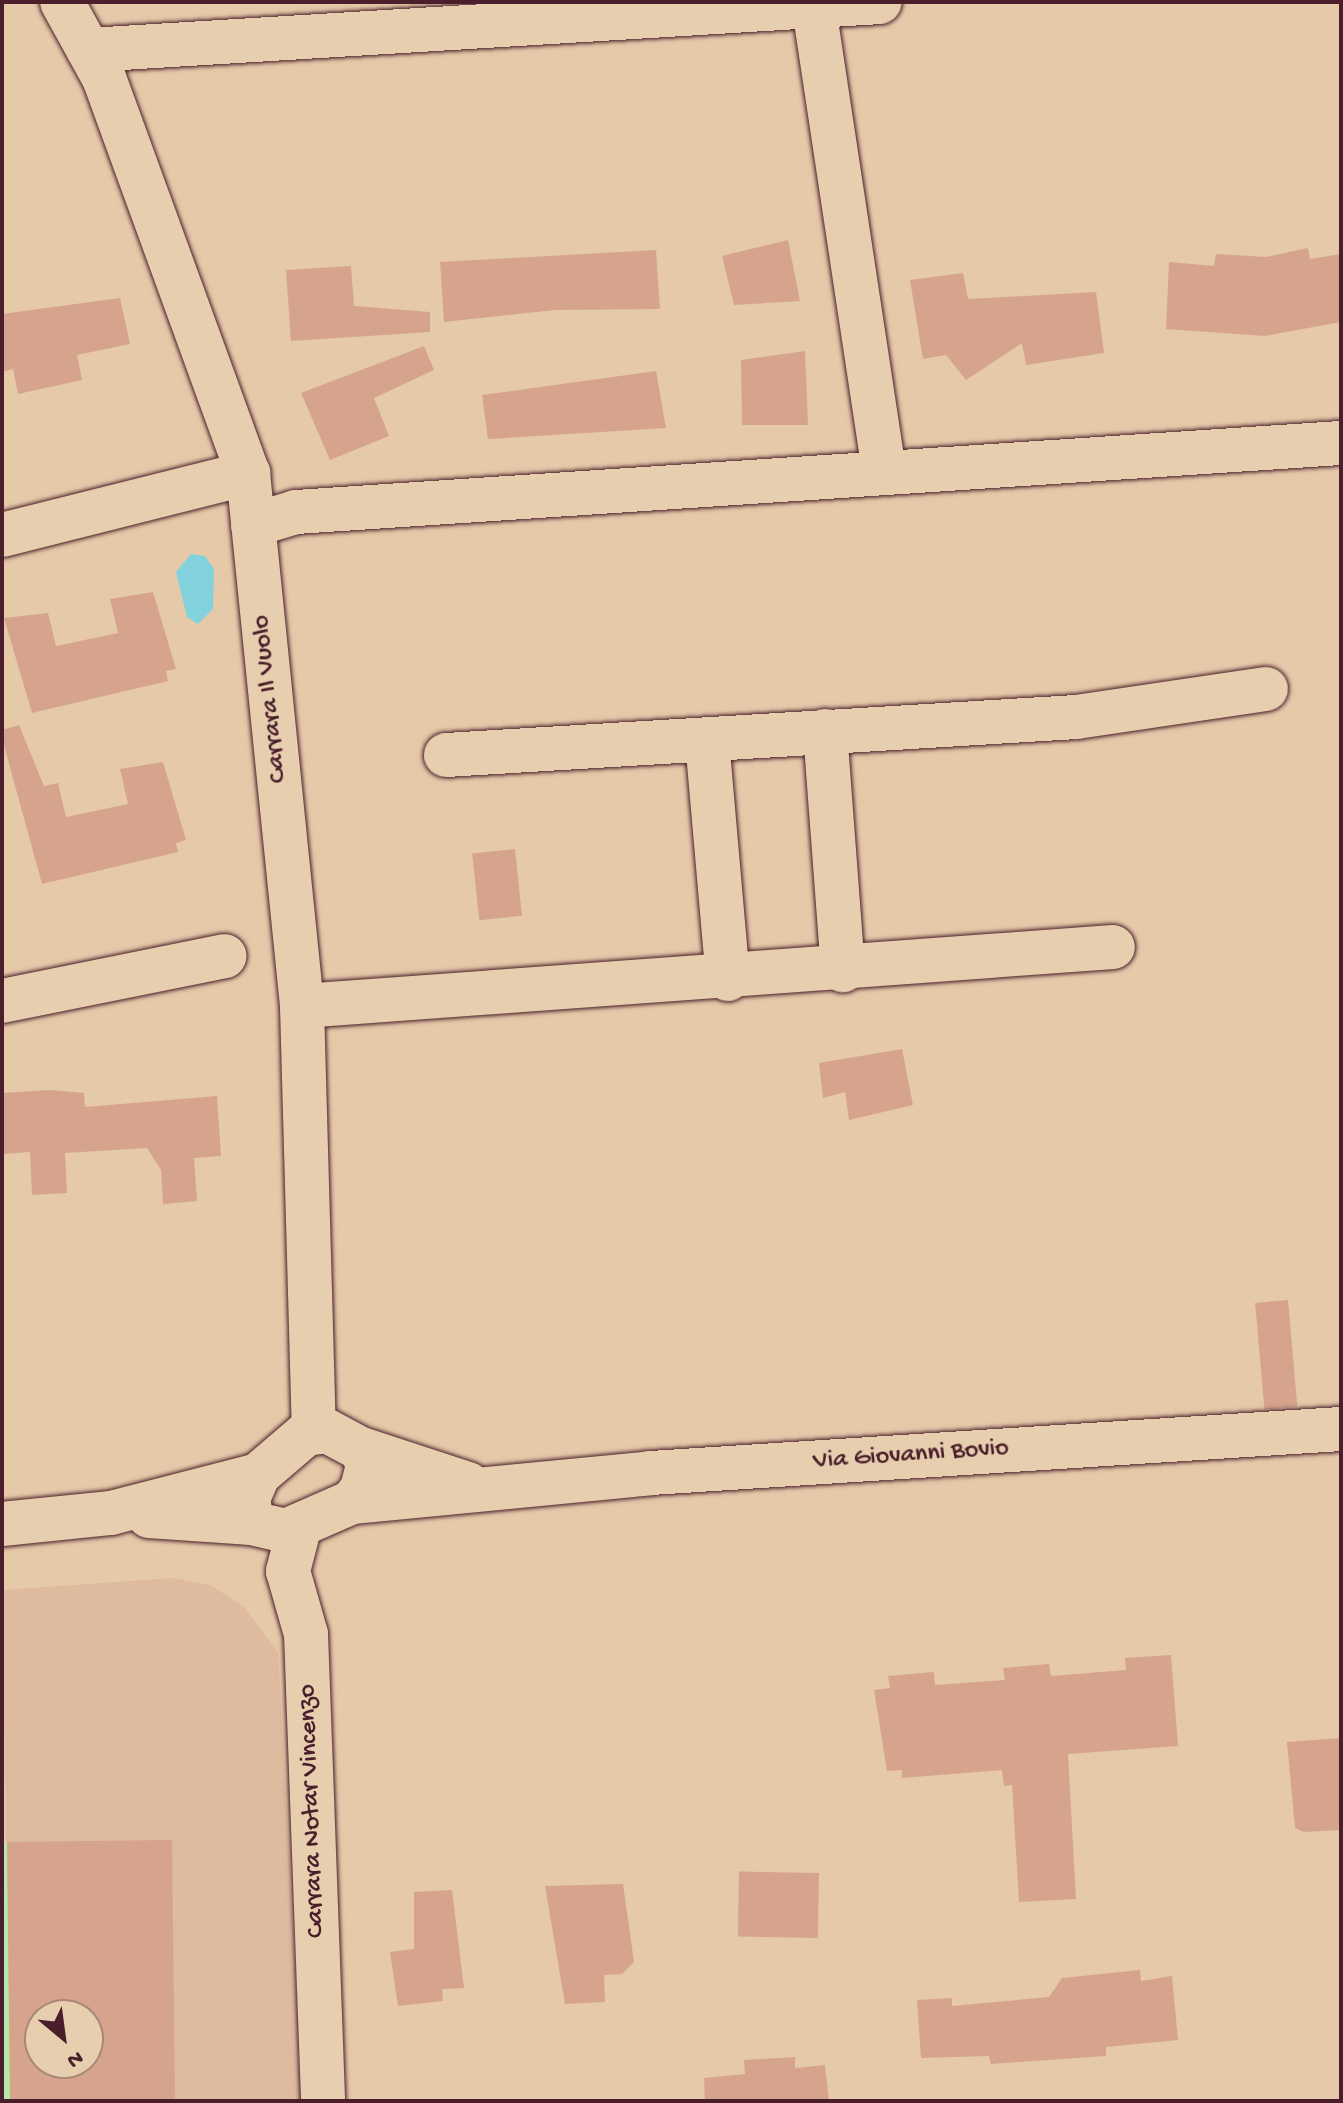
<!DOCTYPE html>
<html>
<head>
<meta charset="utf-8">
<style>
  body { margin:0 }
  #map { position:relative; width:1343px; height:2103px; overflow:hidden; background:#e6c9a9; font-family:"Gochi Hand",sans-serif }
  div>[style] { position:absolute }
  .built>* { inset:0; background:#debb9e }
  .green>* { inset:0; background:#b4e9ab }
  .water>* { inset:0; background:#82d2de }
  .building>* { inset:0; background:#d6a48c; transform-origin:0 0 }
  .roads { filter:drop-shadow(0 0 2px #4a1f2b) drop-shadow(0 0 2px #4a1f2b) }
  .minor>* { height:44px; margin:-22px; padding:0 22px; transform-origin:22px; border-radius:22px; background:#e6ceae }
  .secondary>* { height:44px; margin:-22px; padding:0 22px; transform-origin:22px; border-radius:22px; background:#e6ceae }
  span { translate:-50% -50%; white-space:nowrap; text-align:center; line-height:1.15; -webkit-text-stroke:6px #e6ceae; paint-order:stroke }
  .street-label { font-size:26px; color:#4a1f2b }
  .frame { position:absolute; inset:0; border:4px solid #4a1f2b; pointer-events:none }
  .north { position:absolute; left:24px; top:1999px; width:80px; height:80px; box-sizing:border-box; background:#e6ceae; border:2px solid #a8887a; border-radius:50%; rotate:151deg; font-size:22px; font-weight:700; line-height:32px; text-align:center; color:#4a1f2b }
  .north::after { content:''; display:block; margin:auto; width:28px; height:36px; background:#4a1f2b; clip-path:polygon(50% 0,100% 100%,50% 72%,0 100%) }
</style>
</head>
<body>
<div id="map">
  <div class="built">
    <i style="clip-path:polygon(evenodd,173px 1578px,210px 1585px,243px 1606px,278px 1652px,302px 2101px,10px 2101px,2px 1590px,173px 1578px,40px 2015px,88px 2015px,88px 2063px,40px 2063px,40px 2015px)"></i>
  </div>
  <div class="green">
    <i style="clip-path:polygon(7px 1842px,10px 2101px,2px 2101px,2px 1843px)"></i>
  </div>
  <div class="water">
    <i style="clip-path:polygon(191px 554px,205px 556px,214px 569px,213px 609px,198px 624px,187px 617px,176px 572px)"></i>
  </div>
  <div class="building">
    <i style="clip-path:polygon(788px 240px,800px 301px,734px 305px,722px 256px)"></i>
    <i style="clip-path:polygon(1308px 248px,1310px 259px,1341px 254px,1341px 322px,1265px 336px,1166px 329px,1169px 262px,1214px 266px,1216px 254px,1266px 257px)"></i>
    <i style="clip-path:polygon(656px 250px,660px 309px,555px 310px,444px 322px,440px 262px)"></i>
    <i style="clip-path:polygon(351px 266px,354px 306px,430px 312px,430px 332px,291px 341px,286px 270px)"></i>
    <i style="clip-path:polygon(963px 273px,968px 299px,1096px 292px,1104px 353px,1026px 365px,1022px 343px,966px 380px,946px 355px,923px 359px,910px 280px)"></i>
    <i style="clip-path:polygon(120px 298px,130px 344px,77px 355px,82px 380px,18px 394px,13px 369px,2px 372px,2px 314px)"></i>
    <i style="clip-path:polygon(424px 346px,434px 370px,374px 398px,389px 436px,330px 460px,301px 393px)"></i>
    <i style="clip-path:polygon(805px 351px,808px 425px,742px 425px,741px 360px)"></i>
    <i style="clip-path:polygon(656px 371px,666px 428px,488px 439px,482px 395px)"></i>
    <i style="clip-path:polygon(153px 592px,176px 669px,166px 671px,168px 681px,32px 713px,4px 618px,48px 613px,56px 646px,118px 633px,110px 599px)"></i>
    <i style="clip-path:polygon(19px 725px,44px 786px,58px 783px,66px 817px,128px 804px,120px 769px,163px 762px,186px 840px,176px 843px,178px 852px,42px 884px,2px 738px,2px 730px)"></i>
    <i style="left:515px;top:849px;width:67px;height:43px;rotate:84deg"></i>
    <i style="clip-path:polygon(902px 1049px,913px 1105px,849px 1120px,845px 1092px,823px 1098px,819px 1063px)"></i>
    <i style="clip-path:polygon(50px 1090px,84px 1093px,85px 1107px,217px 1096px,221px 1156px,194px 1158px,197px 1201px,163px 1204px,161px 1170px,147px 1148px,65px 1153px,67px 1193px,32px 1195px,30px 1152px,3px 1154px,2px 1093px)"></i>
    <i style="left:1288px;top:1300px;width:107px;height:33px;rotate:85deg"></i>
    <i style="clip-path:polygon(1171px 1655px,1178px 1746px,1068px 1754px,1076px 1899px,1019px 1902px,1012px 1785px,1004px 1786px,1002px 1770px,902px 1778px,902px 1770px,887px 1771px,874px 1690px,890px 1688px,888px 1676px,934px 1672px,935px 1685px,1005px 1680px,1003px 1668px,1049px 1664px,1051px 1676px,1126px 1670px,1125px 1658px)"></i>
    <i style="clip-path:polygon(1341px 1738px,1341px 1830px,1304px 1832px,1295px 1828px,1287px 1742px)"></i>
    <i style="clip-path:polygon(evenodd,172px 1840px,175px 2101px,10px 2101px,7px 1842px,172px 1840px,40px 2015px,88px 2015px,88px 2063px,40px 2063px,40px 2015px)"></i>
    <i style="left:819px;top:1873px;width:65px;height:80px;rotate:91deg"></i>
    <i style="clip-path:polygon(623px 1884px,634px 1962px,622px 1974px,604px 1975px,605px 2002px,565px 2004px,545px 1886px)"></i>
    <i style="clip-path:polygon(452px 1890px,464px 1988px,442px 1989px,443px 2001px,398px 2006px,390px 1952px,414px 1949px,414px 1892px)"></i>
    <i style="clip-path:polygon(1140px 1970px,1141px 1981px,1172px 1976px,1178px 2040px,1106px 2047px,1106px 2056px,991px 2064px,989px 2056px,921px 2058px,917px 2000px,952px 1998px,952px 2006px,1049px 1997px,1062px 1978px)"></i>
    <i style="clip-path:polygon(795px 2057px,795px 2068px,825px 2065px,829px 2101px,705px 2101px,704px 2078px,745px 2074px,744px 2060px)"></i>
  </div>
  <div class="roads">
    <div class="minor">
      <i style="left:62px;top:2px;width:87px;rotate:61.1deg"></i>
      <i style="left:104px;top:78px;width:420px;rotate:70deg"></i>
      <i style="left:248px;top:473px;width:536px;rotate:84.21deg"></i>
      <i style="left:302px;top:1006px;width:425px;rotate:88.4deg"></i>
      <i style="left:814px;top:8px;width:466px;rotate:81.4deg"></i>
      <i style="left:89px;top:50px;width:792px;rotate:-3.47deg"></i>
      <i style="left:253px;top:525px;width:45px;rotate:-16.8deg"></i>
      <i style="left:296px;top:512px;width:1047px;rotate:-3.78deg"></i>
      <i style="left:2px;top:535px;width:254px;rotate:-14.1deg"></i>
      <i style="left:825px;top:731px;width:240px;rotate:85.7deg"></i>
      <i style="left:707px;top:740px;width:240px;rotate:85deg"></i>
      <i style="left:446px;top:755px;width:631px;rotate:-3.45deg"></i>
      <i style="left:1076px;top:717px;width:192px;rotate:-8.4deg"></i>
      <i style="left:2px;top:1001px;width:227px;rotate:-11.4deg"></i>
      <i style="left:302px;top:1006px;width:813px;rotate:-4.16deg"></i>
      <i style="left:300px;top:1525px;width:48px;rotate:104.6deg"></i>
      <i style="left:288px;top:1571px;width:66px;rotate:74.1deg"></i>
      <i style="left:306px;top:1634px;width:467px;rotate:87.9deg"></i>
    </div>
    <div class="secondary">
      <i style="left:327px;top:1431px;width:38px;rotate:28deg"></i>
      <i style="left:361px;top:1449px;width:17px;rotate:66deg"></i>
      <i style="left:368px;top:1465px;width:25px;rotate:104deg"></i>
      <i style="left:362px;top:1489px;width:16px;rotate:128deg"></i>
      <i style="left:352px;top:1502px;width:72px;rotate:156.3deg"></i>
      <i style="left:286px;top:1531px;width:35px;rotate:-167deg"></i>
      <i style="left:252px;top:1523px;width:24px;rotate:-99deg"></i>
      <i style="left:248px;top:1499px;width:26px;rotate:-67deg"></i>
      <i style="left:258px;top:1475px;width:63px;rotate:-40.5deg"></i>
      <i style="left:306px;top:1434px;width:21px;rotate:-8deg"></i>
      <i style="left:361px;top:1449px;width:113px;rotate:18.1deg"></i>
      <i style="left:352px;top:1502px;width:300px;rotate:-5.5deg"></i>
      <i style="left:651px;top:1473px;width:691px;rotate:-3.65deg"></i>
      <i style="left:149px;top:1516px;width:103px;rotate:3.9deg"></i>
      <i style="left:2px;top:1524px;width:110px;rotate:-5.8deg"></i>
      <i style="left:111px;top:1513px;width:152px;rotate:-14.5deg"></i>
    </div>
  </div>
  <div class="street-label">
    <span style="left:271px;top:699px;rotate:-96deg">Carrara Il Vuolo</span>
    <span style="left:911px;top:1456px;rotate:-4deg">Via Giovanni Bovio</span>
    <span style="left:313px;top:1811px;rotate:-92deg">Carrara Notar Vincenzo</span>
  </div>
  <div class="frame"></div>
  <div class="north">N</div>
</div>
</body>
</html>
